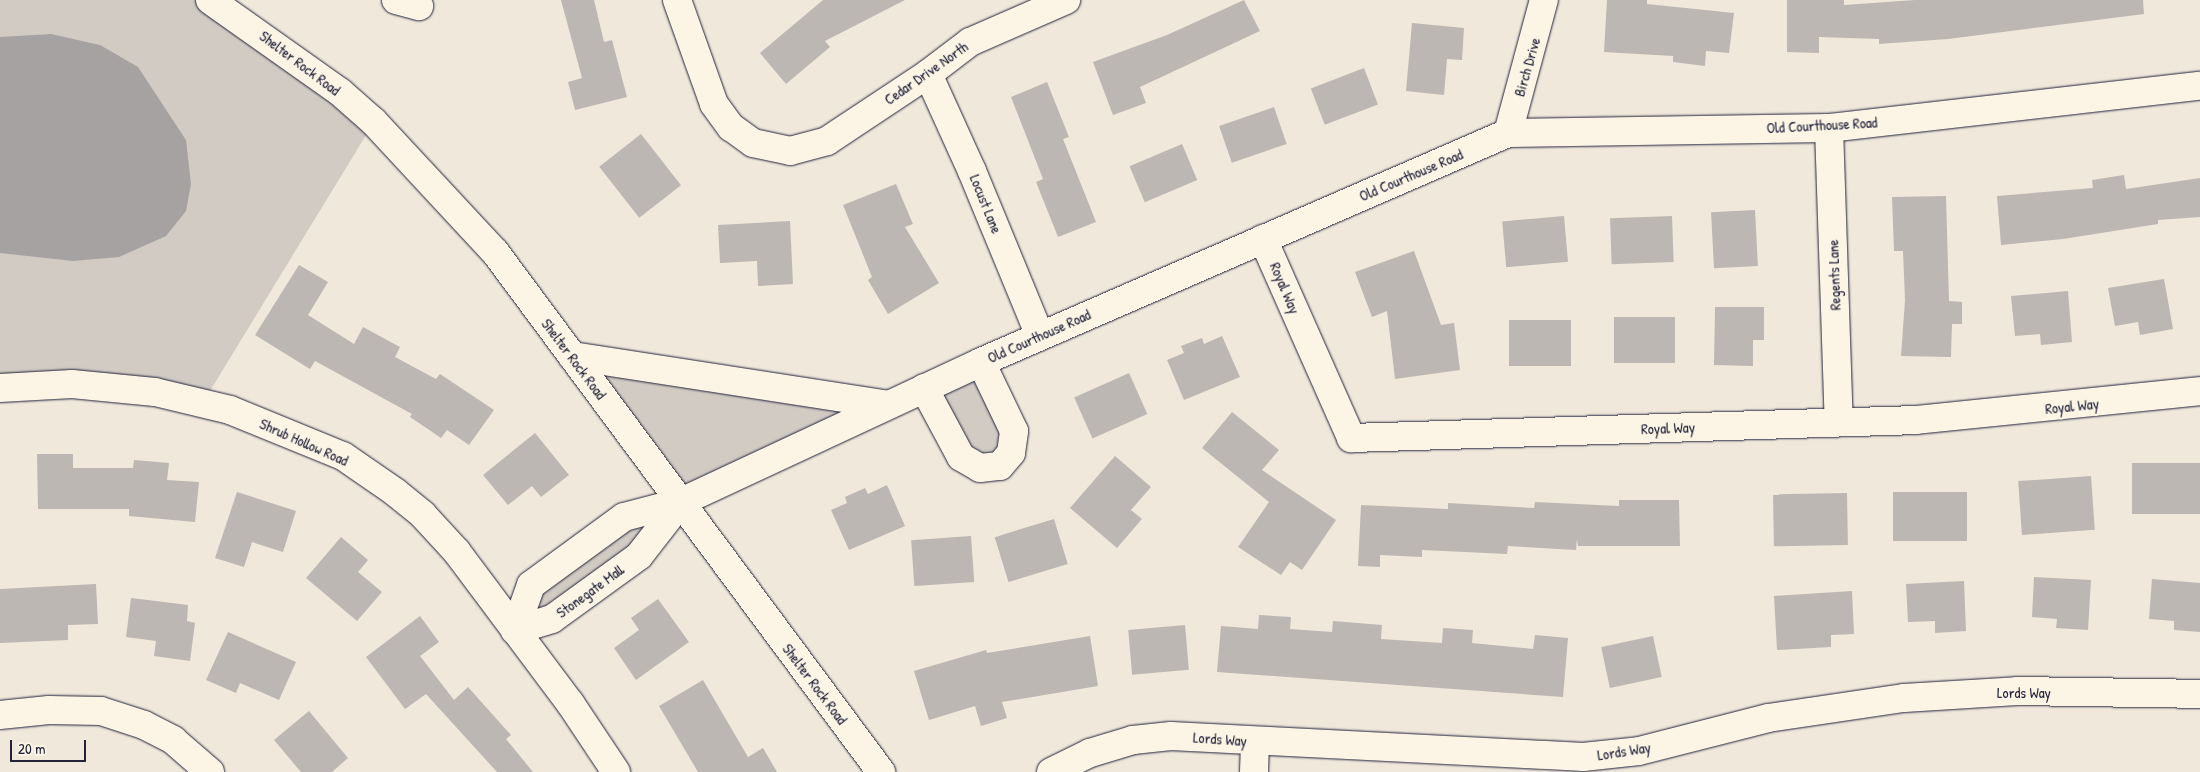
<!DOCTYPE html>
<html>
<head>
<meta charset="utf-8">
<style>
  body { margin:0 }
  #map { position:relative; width:2200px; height:772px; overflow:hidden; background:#efe8db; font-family:"Patrick Hand",sans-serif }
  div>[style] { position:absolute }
  .green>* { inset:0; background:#d1cbc3 }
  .water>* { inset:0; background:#a6a2a2 }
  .building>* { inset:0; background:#bcb7b3; transform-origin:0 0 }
  .roads { filter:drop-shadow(0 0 1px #22223b) drop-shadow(0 0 1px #22223b) }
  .minor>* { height:28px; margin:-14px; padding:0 14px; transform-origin:14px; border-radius:14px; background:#fcf5e5 }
  .major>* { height:28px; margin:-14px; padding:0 14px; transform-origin:14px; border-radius:14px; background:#fcf5e5 }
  span { translate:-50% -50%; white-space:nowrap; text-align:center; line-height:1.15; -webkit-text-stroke:4px #fcf5e5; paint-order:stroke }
  .street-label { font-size:15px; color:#22223b }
  .scale { position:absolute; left:10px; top:740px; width:76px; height:22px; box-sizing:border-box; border:2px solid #22223b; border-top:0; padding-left:6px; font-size:15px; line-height:18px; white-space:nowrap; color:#22223b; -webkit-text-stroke:4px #fcf5e5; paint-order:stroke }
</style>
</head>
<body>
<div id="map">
  <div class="green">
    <i style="clip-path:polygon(0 0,210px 0,374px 122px,202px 404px,0 388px)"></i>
    <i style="clip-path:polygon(572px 356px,887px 405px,681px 502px,639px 556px,515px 630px,531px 585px,624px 517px,680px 502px)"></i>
    <i style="clip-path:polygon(981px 362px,1014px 431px,980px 468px,924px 388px)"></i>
  </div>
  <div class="water">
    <i style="clip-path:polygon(51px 34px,100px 45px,138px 67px,186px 140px,191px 184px,186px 211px,166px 236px,119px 257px,73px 261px,0 253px,0 37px)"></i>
  </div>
  <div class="building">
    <i style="clip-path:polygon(561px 0,594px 0,604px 42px,612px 40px,627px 97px,575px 110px,568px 82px,582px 78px)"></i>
    <i style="clip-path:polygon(823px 0,905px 0,825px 41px,830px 47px,786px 84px,760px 53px)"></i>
    <i style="clip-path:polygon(1244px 0,1260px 31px,1140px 87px,1146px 103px,1113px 115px,1093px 62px,1167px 35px)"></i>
    <i style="clip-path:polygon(1607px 0,1647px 0,1647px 4px,1734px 13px,1729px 53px,1706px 51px,1705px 66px,1673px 62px,1673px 56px,1604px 52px)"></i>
    <i style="clip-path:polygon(1787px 0,1844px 0,1844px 5px,1915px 0,2143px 0,2144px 14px,1948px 39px,1879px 44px,1879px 39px,1819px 37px,1819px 53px,1787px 52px)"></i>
    <i style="clip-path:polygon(1412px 23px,1464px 28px,1462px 60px,1447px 59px,1444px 95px,1406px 91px)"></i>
    <i style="left:1364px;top:68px;width:39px;height:57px;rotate:69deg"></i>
    <i style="clip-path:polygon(1047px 82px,1069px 137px,1063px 139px,1096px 222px,1058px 237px,1036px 182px,1043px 179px,1011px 97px)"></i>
    <i style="left:1274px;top:107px;width:39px;height:58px;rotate:71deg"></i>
    <i style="left:641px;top:134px;width:65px;height:53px;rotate:52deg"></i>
    <i style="left:1182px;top:144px;width:39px;height:57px;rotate:67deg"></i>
    <i style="clip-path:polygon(2124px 175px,2126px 189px,2200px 178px,2200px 217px,2158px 220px,2158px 224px,2063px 239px,2001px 245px,1997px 196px,2093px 188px,2092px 180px)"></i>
    <i style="clip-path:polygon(896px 184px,913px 224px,905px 227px,939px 283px,888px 314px,868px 280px,872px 277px,843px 205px)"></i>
    <i style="clip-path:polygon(1946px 196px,1949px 301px,1962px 302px,1962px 324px,1952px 324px,1951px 357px,1901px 356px,1905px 300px,1903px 251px,1894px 251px,1892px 197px)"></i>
    <i style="left:1755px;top:210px;width:56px;height:44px;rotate:87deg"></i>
    <i style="left:1564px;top:216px;width:46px;height:62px;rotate:85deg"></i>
    <i style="left:1672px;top:216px;width:46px;height:62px;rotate:88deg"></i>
    <i style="clip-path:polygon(790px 221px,793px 284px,758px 286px,757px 261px,720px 263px,718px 225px)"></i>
    <i style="clip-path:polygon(1414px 251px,1441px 325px,1454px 323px,1460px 370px,1395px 379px,1387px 311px,1372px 317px,1355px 272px)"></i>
    <i style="clip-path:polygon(299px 265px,328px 282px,308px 315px,354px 344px,363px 327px,400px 347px,395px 357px,436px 379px,440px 374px,494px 410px,469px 445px,447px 430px,441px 438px,410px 417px,412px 414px,315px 361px,310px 369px,255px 335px)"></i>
    <i style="clip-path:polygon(2164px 279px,2173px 329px,2140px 335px,2138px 322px,2115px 326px,2108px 288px)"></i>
    <i style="clip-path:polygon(2068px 291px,2072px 342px,2041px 345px,2040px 334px,2015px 336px,2011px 296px)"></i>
    <i style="clip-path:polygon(1715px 307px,1764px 307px,1764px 340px,1753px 340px,1753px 366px,1714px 365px)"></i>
    <i style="left:1614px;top:317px;width:61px;height:46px"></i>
    <i style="left:1509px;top:320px;width:62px;height:46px"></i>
    <i style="clip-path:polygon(1222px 336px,1240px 377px,1184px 400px,1167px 360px,1184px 353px,1181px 346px,1202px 338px,1204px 344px)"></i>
    <i style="left:1129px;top:373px;width:45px;height:60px;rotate:66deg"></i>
    <i style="clip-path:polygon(1232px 412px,1279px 450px,1262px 470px,1336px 520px,1302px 570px,1290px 562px,1281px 575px,1238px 547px,1269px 502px,1202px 448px)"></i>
    <i style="clip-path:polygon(535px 433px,569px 475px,541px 497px,532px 486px,508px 505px,483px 475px)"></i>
    <i style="clip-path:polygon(37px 454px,73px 454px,73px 468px,133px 468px,134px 460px,169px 463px,167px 480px,199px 482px,195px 522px,129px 516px,129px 509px,38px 509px)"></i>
    <i style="clip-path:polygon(1115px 456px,1151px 487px,1131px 510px,1142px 519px,1117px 548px,1070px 508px)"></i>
    <i style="left:2200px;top:463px;width:51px;height:68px;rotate:90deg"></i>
    <i style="left:2091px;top:476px;width:54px;height:73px;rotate:86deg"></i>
    <i style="clip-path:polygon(887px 485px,905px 526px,849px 550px,831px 510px,847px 503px,845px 497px,865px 488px,868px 494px)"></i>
    <i style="clip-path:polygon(237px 492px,296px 511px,283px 552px,252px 542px,244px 567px,215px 558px)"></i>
    <i style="left:1967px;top:492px;width:49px;height:74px;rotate:90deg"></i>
    <i style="left:1847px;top:493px;width:52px;height:74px;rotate:89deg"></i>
    <i style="clip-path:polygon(1619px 500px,1679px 500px,1680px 546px,1578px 546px,1577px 539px,1576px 550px,1508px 546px,1507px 554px,1422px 550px,1422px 557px,1380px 555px,1380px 567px,1358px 566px,1361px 505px,1448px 509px,1448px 503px,1534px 508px,1535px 502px,1619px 506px)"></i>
    <i style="left:1054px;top:519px;width:47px;height:62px;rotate:73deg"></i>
    <i style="left:971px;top:536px;width:46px;height:60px;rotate:86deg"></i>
    <i style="clip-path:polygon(341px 537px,368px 560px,358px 572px,382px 592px,357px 621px,306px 578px)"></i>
    <i style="clip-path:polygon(2034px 577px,2091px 580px,2088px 630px,2056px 628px,2057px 619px,2032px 617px)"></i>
    <i style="clip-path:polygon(2152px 579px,2200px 583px,2200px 632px,2174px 630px,2174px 621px,2149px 619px)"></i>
    <i style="clip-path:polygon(1964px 581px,1966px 631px,1935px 633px,1935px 621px,1908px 622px,1906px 584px)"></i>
    <i style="clip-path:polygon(96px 584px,98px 624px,68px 625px,68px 640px,0 643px,0 589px)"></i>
    <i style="clip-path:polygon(1852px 591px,1854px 634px,1831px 635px,1831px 647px,1777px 650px,1774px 596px)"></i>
    <i style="clip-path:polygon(131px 598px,188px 605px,187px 621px,195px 623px,190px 661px,154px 656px,156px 641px,126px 637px)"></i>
    <i style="clip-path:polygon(658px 599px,689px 642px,636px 680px,614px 648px,639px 630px,631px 618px)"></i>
    <i style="clip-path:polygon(1259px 615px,1291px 617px,1290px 629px,1332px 632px,1333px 621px,1382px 625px,1381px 639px,1442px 643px,1443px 628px,1473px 630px,1472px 643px,1533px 649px,1535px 635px,1568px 638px,1563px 697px,1217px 672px,1221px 626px,1258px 629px)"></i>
    <i style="clip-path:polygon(420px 616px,439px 642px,420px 656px,454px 700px,468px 687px,511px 735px,506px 739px,533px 772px,497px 772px,426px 694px,405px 709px,366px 657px)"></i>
    <i style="left:1185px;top:625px;width:45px;height:57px;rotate:85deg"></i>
    <i style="clip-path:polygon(228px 632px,296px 662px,279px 700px,240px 683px,236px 693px,206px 680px)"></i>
    <i style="clip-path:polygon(1090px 636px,1098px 686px,1002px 702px,1007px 718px,981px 726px,975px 706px,929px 720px,914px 671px,986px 650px,987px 653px)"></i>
    <i style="left:1653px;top:636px;width:42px;height:53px;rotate:78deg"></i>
    <i style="clip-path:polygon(703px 680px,748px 757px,763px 748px,777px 772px,698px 772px,659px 706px)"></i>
    <i style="clip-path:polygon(309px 711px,348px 758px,332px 772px,301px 772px,274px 740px)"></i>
  </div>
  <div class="roads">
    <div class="minor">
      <i style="left:396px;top:0;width:24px;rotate:15deg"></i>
      <i style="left:677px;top:0;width:110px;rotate:70.4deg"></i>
      <i style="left:714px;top:104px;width:29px;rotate:54deg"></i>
      <i style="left:731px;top:127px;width:27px;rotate:36deg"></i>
      <i style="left:753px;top:143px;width:38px;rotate:12deg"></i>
      <i style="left:790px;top:151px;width:38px;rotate:-15deg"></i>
      <i style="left:827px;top:141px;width:121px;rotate:-33.6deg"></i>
      <i style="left:928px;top:74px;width:53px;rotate:-37.3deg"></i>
      <i style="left:970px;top:42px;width:105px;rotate:-23.6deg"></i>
      <i style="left:928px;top:74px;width:107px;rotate:65.6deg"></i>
      <i style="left:972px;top:171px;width:178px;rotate:67.6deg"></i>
      <i style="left:1829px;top:128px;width:294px;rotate:88.1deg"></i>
      <i style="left:1508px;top:133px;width:138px;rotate:-74.9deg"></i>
      <i style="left:1263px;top:239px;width:218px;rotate:66.1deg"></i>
      <i style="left:1351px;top:438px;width:565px;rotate:-1.82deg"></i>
      <i style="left:1916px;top:420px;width:285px;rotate:-5.8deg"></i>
      <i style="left:572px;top:356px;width:319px;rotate:8.8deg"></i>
      <i style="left:0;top:388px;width:72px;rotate:-3.2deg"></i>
      <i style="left:72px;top:384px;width:83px;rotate:5.5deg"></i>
      <i style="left:155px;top:392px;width:77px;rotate:13.5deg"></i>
      <i style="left:230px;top:410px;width:122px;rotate:22.2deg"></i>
      <i style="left:343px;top:456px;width:63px;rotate:34.7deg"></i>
      <i style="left:395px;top:492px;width:36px;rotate:39deg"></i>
      <i style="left:423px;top:515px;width:50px;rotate:47.4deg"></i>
      <i style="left:457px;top:552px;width:189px;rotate:53.2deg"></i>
      <i style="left:570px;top:703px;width:83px;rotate:56.3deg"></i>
      <i style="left:924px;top:388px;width:78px;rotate:61.8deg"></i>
      <i style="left:961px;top:457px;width:22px;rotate:30deg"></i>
      <i style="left:980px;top:468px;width:20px;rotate:-6deg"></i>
      <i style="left:1000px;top:466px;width:17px;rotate:-50deg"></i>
      <i style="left:1011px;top:453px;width:22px;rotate:-82deg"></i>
      <i style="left:1014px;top:431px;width:76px;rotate:-115.6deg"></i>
      <i style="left:681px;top:502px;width:68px;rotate:127.9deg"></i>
      <i style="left:639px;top:556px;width:107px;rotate:144.1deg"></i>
      <i style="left:552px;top:619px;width:39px;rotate:163deg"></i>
      <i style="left:515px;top:630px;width:48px;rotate:-70.4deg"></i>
      <i style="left:531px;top:585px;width:115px;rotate:-36.2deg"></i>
      <i style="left:624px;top:517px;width:59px;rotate:-14.7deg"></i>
      <i style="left:681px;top:502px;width:331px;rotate:-25deg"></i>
      <i style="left:981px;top:362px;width:575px;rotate:-23.49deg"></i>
      <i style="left:1508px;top:133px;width:321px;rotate:-0.9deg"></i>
      <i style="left:1829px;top:128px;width:373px;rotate:-6.5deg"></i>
      <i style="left:0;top:715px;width:49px;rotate:-5.8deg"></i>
      <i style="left:49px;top:710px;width:52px;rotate:1.1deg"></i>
      <i style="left:101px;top:711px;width:45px;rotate:18deg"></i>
      <i style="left:144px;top:725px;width:33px;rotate:27deg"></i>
      <i style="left:173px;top:740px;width:49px;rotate:40.9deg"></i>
      <i style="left:1051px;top:772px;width:43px;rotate:-26deg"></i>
      <i style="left:1090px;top:753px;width:45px;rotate:-16.8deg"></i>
      <i style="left:1133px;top:740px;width:38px;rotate:-6deg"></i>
      <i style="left:1171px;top:736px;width:413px;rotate:2.9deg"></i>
      <i style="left:1583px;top:757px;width:56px;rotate:-6.1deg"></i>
      <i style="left:1639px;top:751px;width:133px;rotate:-14.3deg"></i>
      <i style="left:1768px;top:718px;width:137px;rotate:-8.4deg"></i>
      <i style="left:1904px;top:698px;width:113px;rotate:-3.5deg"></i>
      <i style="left:2017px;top:691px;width:183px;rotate:0.9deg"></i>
      <i style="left:1254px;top:772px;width:31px;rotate:-88deg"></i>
    </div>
    <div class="major">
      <i style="left:210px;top:0;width:159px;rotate:35.3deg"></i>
      <i style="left:340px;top:92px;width:45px;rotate:41.4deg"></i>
      <i style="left:374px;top:122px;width:178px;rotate:47.1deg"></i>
      <i style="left:495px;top:252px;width:648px;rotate:53.41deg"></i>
    </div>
  </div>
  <div class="street-label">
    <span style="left:300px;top:63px;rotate:37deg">Shelter Rock Road</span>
    <span style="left:1527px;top:67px;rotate:-74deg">Birch Drive</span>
    <span style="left:926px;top:73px;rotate:-35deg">Cedar Drive North</span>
    <span style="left:1822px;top:125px;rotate:-3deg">Old Courthouse Road</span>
    <span style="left:1411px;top:175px;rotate:-23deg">Old Courthouse Road</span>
    <span style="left:986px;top:204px;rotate:68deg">Locust Lane</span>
    <span style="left:1834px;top:275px;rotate:-92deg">Regents Lane</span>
    <span style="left:1285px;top:288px;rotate:67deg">Royal Way</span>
    <span style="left:1039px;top:336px;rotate:-24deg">Old Courthouse Road</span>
    <span style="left:574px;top:359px;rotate:53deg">Shelter Rock Road</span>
    <span style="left:2072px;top:406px;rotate:-6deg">Royal Way</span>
    <span style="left:1668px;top:428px;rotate:-2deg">Royal Way</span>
    <span style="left:304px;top:442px;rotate:24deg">Shrub Hollow Road</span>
    <span style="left:590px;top:591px;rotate:-36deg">Stonegate Mall</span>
    <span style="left:815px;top:684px;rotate:53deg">Shelter Rock Road</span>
    <span style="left:2024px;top:693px">Lords Way</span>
    <span style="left:1220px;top:739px;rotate:4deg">Lords Way</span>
    <span style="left:1624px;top:751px;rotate:-9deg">Lords Way</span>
  </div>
  <div class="scale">20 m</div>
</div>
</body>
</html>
